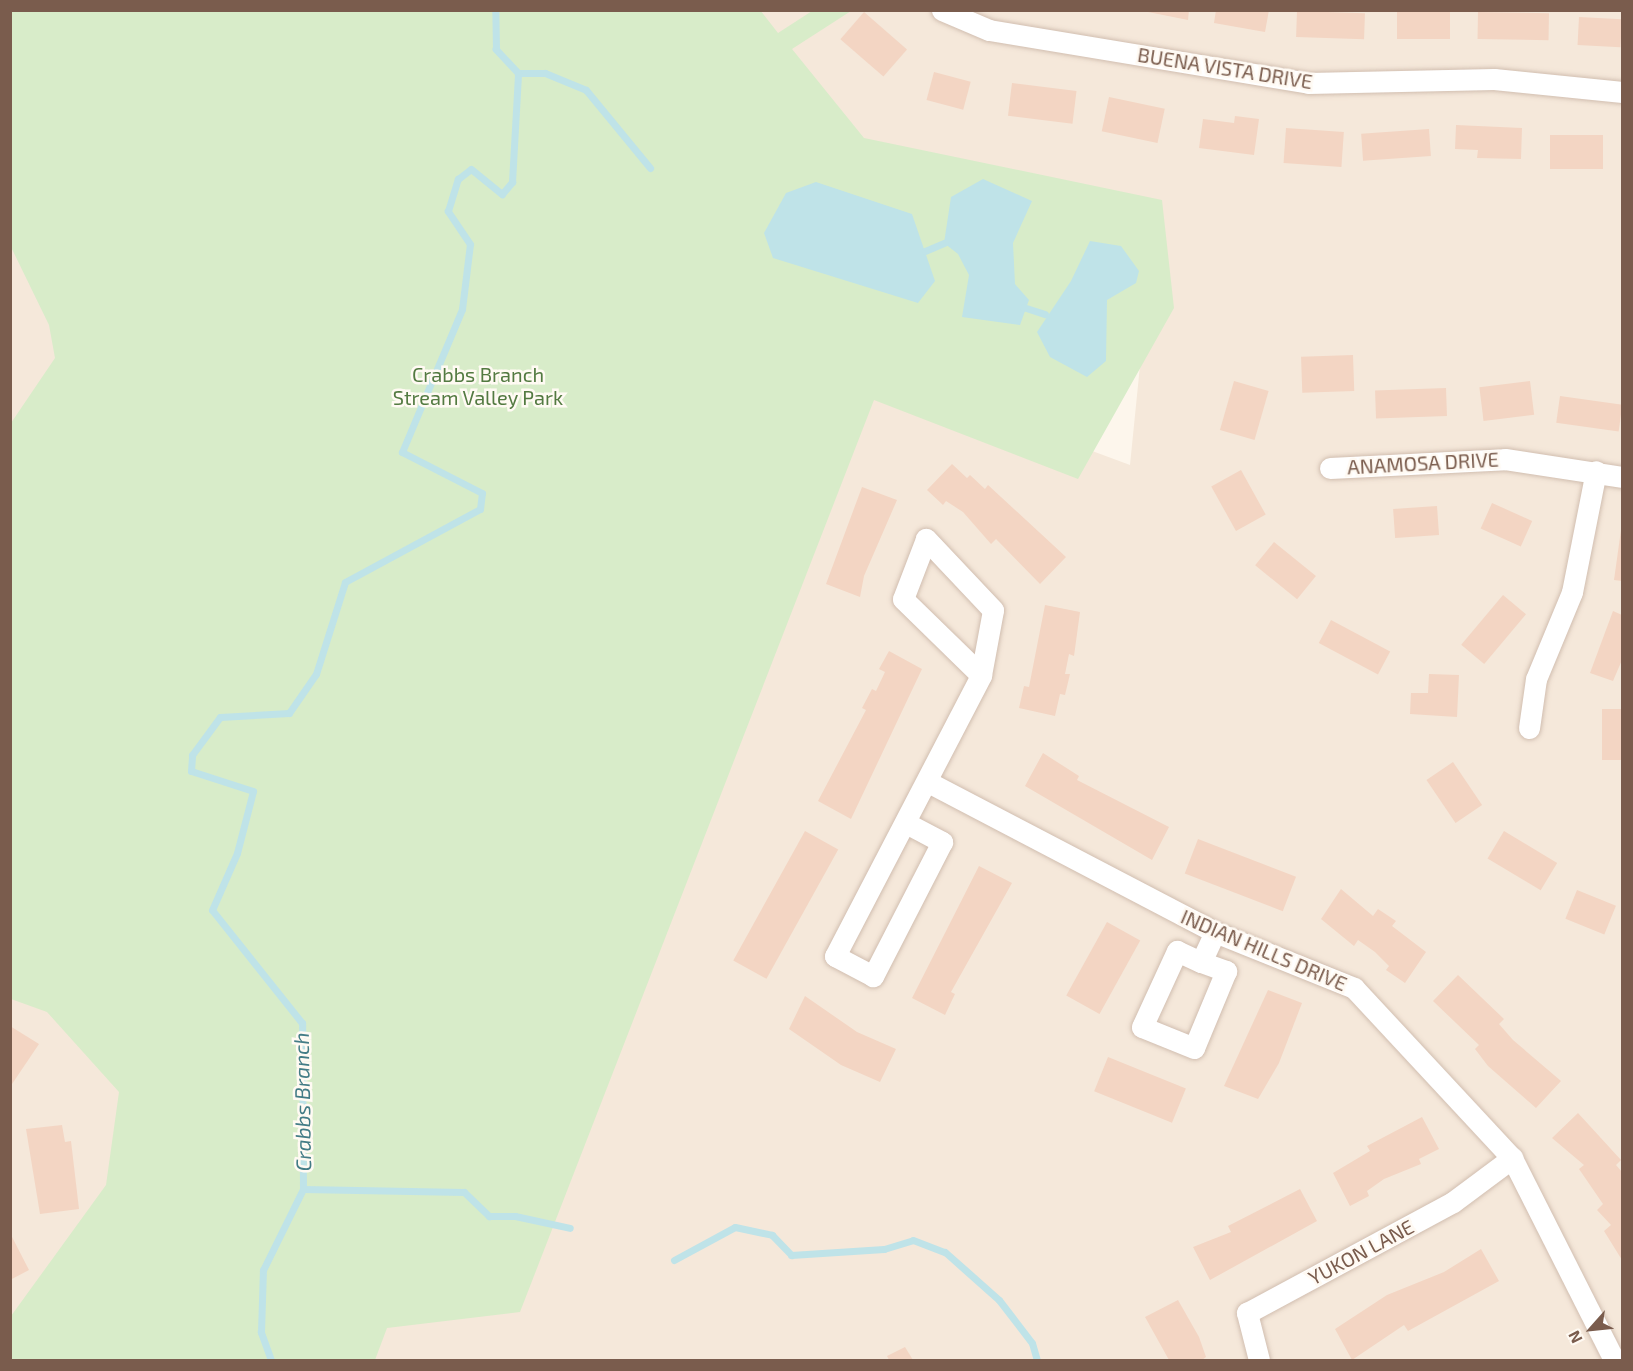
<!DOCTYPE html>
<html>
<head>
<meta charset="utf-8">
<style>
  body { margin:0 }
  #map { position:relative; width:1633px; height:1371px; overflow:hidden; background:#fdf6ec; font-family:"Exo 2",sans-serif }
  div>[style] { position:absolute }
  .residential>* { inset:0; background:#f5e8da }
  .green>* { inset:0; background:#d8ecc9 }
  .water>* { inset:0; background:#bfe3e8 }
  .stream>* { height:7px; margin:-3.5px; padding:0 3.5px; transform-origin:3.5px; border-radius:3.5px; background:#bfe3e8 }
  .building>* { inset:0; background:#f3d5c3; transform-origin:0 0 }
  .roads { filter:drop-shadow(0 0 2px #d1beb0) drop-shadow(0 0 2px #d1beb0) }
  .minor>* { height:21px; margin:-10.5px; padding:0 10.5px; transform-origin:10.5px; border-radius:10.5px; background:#fff }
  span { translate:-50% -50%; white-space:nowrap; text-align:center; line-height:1.15; -webkit-text-stroke:5px #fffaf3; paint-order:stroke }
  .street-label { font-size:20px; color:#7a5c4d }
  .park-label { font-size:20px; color:#537a41 }
  .water-label { font-size:21px; color:#437c86; font-style:italic }
  .frame { position:absolute; inset:0; border:12px solid #7a5c4d; pointer-events:none }
  .north { position:absolute; left:1561px; top:1299px; width:60px; height:60px; -webkit-text-stroke:4px #fffaf3; paint-order:stroke; rotate:243deg; font-size:16px; font-weight:700; line-height:24px; text-align:center; color:#7a5c4d }
  .north::after { content:''; display:block; margin:auto; width:21px; height:27px; background:#7a5c4d; clip-path:polygon(50% 0,100% 100%,50% 72%,0 100%) }
</style>
</head>
<body>
<div id="map">
  <div class="residential">
    <i style="clip-path:polygon(726px 11px,1622px 11px,1622px 1360px,357px 1360px,866px 367px,1130px 465px,1156px 206px,830px 144px)"></i>
    <i style="clip-path:polygon(10px 175px,84px 338px,10px 443px)"></i>
    <i style="clip-path:polygon(10px 916px,167px 1147px,11px 1360px)"></i>
  </div>
  <div class="green">
    <i style="clip-path:polygon(11px 10px,760px 10px,778px 33px,812px 11px,851px 11px,792px 49px,864px 138px,1162px 200px,1174px 308px,1078px 479px,874px 400px,520px 1312px,387px 1328px,375px 1360px,11px 1360px,11px 1316px,106px 1185px,119px 1092px,47px 1012px,11px 999px,11px 423px,55px 358px,49px 325px,11px 247px)"></i>
  </div>
  <div class="water">
    <i style="clip-path:polygon(983px 179px,1032px 201px,1013px 243px,1015px 284px,1029px 300px,1020px 325px,962px 317px,969px 275px,958px 254px,944px 243px,951px 197px)"></i>
    <i style="clip-path:polygon(816px 182px,912px 214px,935px 281px,918px 303px,773px 258px,764px 233px,786px 193px)"></i>
    <i style="clip-path:polygon(1090px 241px,1121px 246px,1139px 271px,1136px 283px,1107px 300px,1106px 361px,1087px 377px,1050px 357px,1037px 332px,1071px 281px)"></i>
  </div>
  <div class="stream">
    <i style="left:518px;top:73px;width:27px"></i>
    <i style="left:545px;top:73px;width:44px;rotate:22.5deg"></i>
    <i style="left:586px;top:90px;width:101px;rotate:50.6deg"></i>
    <i style="left:925px;top:251px;width:21px;rotate:-23deg"></i>
    <i style="left:1023px;top:307px;width:23px;rotate:18deg"></i>
    <i style="left:303px;top:1189px;width:161px;rotate:1.1deg"></i>
    <i style="left:464px;top:1192px;width:35px;rotate:44deg"></i>
    <i style="left:489px;top:1216px;width:26px"></i>
    <i style="left:515px;top:1216px;width:56px;rotate:12.3deg"></i>
    <i style="left:674px;top:1260px;width:69px;rotate:-28.4deg"></i>
    <i style="left:735px;top:1227px;width:38px;rotate:12deg"></i>
    <i style="left:772px;top:1235px;width:28px;rotate:46deg"></i>
    <i style="left:791px;top:1255px;width:93px;rotate:-3.7deg"></i>
    <i style="left:884px;top:1249px;width:30px;rotate:-17deg"></i>
    <i style="left:913px;top:1240px;width:34px;rotate:21deg"></i>
    <i style="left:945px;top:1252px;width:72px;rotate:41.6deg"></i>
    <i style="left:999px;top:1300px;width:54px;rotate:52.5deg"></i>
    <i style="left:1032px;top:1343px;width:18px;rotate:74deg"></i>
    <i style="left:271px;top:1360px;width:30px;rotate:-110deg"></i>
    <i style="left:261px;top:1332px;width:62px;rotate:-88.2deg"></i>
    <i style="left:263px;top:1270px;width:90px;rotate:-63.7deg"></i>
    <i style="left:303px;top:1189px;width:166px;rotate:-90.3deg"></i>
    <i style="left:302px;top:1023px;width:144px;rotate:-128.5deg"></i>
    <i style="left:212px;top:910px;width:62px;rotate:-66.3deg"></i>
    <i style="left:237px;top:853px;width:64px;rotate:-75.5deg"></i>
    <i style="left:253px;top:791px;width:65px;rotate:-162.1deg"></i>
    <i style="left:191px;top:771px;width:16px;rotate:-86deg"></i>
    <i style="left:192px;top:755px;width:47px;rotate:-53.6deg"></i>
    <i style="left:220px;top:717px;width:69px;rotate:-3.3deg"></i>
    <i style="left:289px;top:713px;width:47px;rotate:-55.3deg"></i>
    <i style="left:316px;top:674px;width:96px;rotate:-72.5deg"></i>
    <i style="left:345px;top:582px;width:153px;rotate:-28.4deg"></i>
    <i style="left:480px;top:509px;width:16px;rotate:-83deg"></i>
    <i style="left:482px;top:493px;width:90px;rotate:-152.9deg"></i>
    <i style="left:402px;top:452px;width:155px;rotate:-67.2deg"></i>
    <i style="left:462px;top:309px;width:65px;rotate:-83deg"></i>
    <i style="left:470px;top:244px;width:40px;rotate:-124deg"></i>
    <i style="left:448px;top:211px;width:34px;rotate:-73deg"></i>
    <i style="left:458px;top:179px;width:16px;rotate:-38deg"></i>
    <i style="left:471px;top:169px;width:40px;rotate:39deg"></i>
    <i style="left:502px;top:194px;width:16px;rotate:-50deg"></i>
    <i style="left:512px;top:182px;width:109px;rotate:-86.8deg"></i>
    <i style="left:518px;top:73px;width:33px;rotate:-133deg"></i>
    <i style="left:496px;top:49px;width:39px;rotate:-91deg"></i>
  </div>
  <div class="building">
    <i style="clip-path:polygon(1138px 10px,1189px 10px,1188px 20px)"></i>
    <i style="clip-path:polygon(1216px 10px,1269px 10px,1265px 32px,1214px 23px)"></i>
    <i style="left:1397px;top:10px;width:53px;height:29px"></i>
    <i style="left:1297px;top:11px;width:68px;height:26px;rotate:2deg"></i>
    <i style="left:864px;top:12px;width:57px;height:36px;rotate:41deg"></i>
    <i style="left:1478px;top:12px;width:71px;height:27px;rotate:1deg"></i>
    <i style="left:1579px;top:17px;width:43px;height:28px;rotate:3deg"></i>
    <i style="left:934px;top:72px;width:38px;height:29px;rotate:15deg"></i>
    <i style="left:1012px;top:83px;width:65px;height:33px;rotate:7deg"></i>
    <i style="left:1109px;top:97px;width:57px;height:35px;rotate:12deg"></i>
    <i style="clip-path:polygon(1235px 116px,1259px 119px,1254px 155px,1199px 148px,1203px 119px,1234px 123px)"></i>
    <i style="clip-path:polygon(1456px 125px,1522px 128px,1521px 159px,1477px 158px,1478px 150px,1455px 149px)"></i>
    <i style="left:1286px;top:128px;width:58px;height:35px;rotate:4deg"></i>
    <i style="left:1429px;top:129px;width:27px;height:68px;rotate:86deg"></i>
    <i style="left:1550px;top:135px;width:53px;height:34px"></i>
    <i style="left:1353px;top:355px;width:36px;height:52px;rotate:88deg"></i>
    <i style="left:1234px;top:381px;width:36px;height:51px;rotate:16deg"></i>
    <i style="left:1530px;top:381px;width:34px;height:51px;rotate:83deg"></i>
    <i style="left:1446px;top:388px;width:28px;height:71px;rotate:88deg"></i>
    <i style="left:1560px;top:396px;width:63px;height:27px;rotate:8deg"></i>
    <i style="clip-path:polygon(952px 464px,967px 478px,970px 475px,985px 489px,988px 485px,1066px 557px,1040px 584px,996px 539px,991px 544px,963px 512px,946px 501px,943px 505px,927px 490px)"></i>
    <i style="left:1241px;top:470px;width:51px;height:34px;rotate:61deg"></i>
    <i style="clip-path:polygon(862px 487px,897px 500px,864px 576px,860px 597px,826px 584px)"></i>
    <i style="left:1492px;top:503px;width:44px;height:28px;rotate:24deg"></i>
    <i style="left:1437px;top:506px;width:29px;height:44px;rotate:86deg"></i>
    <i style="clip-path:polygon(1621px 530px,1622px 530px,1622px 581px,1614px 580px)"></i>
    <i style="left:1274px;top:542px;width:54px;height:30px;rotate:39deg"></i>
    <i style="left:1503px;top:595px;width:30px;height:65px;rotate:40deg"></i>
    <i style="clip-path:polygon(1045px 605px,1080px 612px,1074px 656px,1069px 654px,1065px 674px,1070px 674px,1065px 695px,1060px 694px,1055px 716px,1019px 708px,1024px 686px,1029px 687px)"></i>
    <i style="clip-path:polygon(1613px 611px,1622px 615px,1622px 660px,1613px 681px,1590px 673px)"></i>
    <i style="left:1331px;top:620px;width:67px;height:26px;rotate:28deg"></i>
    <i style="clip-path:polygon(889px 651px,922px 669px,851px 819px,818px 801px,866px 710px,862px 708px,872px 689px,876px 691px,885px 672px,879px 669px)"></i>
    <i style="clip-path:polygon(1429px 674px,1459px 675px,1457px 717px,1410px 714px,1411px 693px,1428px 693px)"></i>
    <i style="left:1622px;top:709px;width:51px;height:20px;rotate:90deg"></i>
    <i style="clip-path:polygon(1043px 753px,1079px 776px,1077px 780px,1169px 827px,1152px 860px,1025px 786px)"></i>
    <i style="left:1453px;top:762px;width:52px;height:32px;rotate:56deg"></i>
    <i style="left:805px;top:831px;width:38px;height:148px;rotate:29deg"></i>
    <i style="left:1504px;top:831px;width:62px;height:32px;rotate:31deg"></i>
    <i style="left:1198px;top:839px;width:105px;height:37px;rotate:21deg"></i>
    <i style="clip-path:polygon(979px 866px,1012px 883px,951px 992px,955px 994px,945px 1015px,912px 998px)"></i>
    <i style="clip-path:polygon(1341px 889px,1373px 916px,1378px 909px,1396px 921px,1392px 926px,1426px 952px,1405px 983px,1386px 970px,1389px 966px,1375px 952px,1358px 940px,1354px 946px,1321px 919px)"></i>
    <i style="left:1577px;top:890px;width:42px;height:31px;rotate:22deg"></i>
    <i style="left:1107px;top:922px;width:38px;height:84px;rotate:29deg"></i>
    <i style="clip-path:polygon(1458px 975px,1504px 1019px,1499px 1024px,1513px 1040px,1561px 1081px,1536px 1108px,1488px 1066px,1475px 1049px,1479px 1045px,1433px 1001px)"></i>
    <i style="clip-path:polygon(1268px 990px,1302px 1003px,1279px 1063px,1258px 1099px,1224px 1086px)"></i>
    <i style="clip-path:polygon(805px 996px,857px 1032px,896px 1049px,880px 1082px,841px 1065px,789px 1029px)"></i>
    <i style="clip-path:polygon(10px 1026px,39px 1044px,10px 1087px)"></i>
    <i style="left:1108px;top:1057px;width:84px;height:37px;rotate:22deg"></i>
    <i style="clip-path:polygon(1578px 1113px,1621px 1160px,1616px 1165px,1622px 1172px,1622px 1260px,1604px 1231px,1611px 1225px,1597px 1210px,1603px 1204px,1579px 1169px,1584px 1165px,1552px 1138px)"></i>
    <i style="clip-path:polygon(1422px 1117px,1439px 1149px,1419px 1159px,1421px 1164px,1384px 1179px,1367px 1191px,1369px 1196px,1350px 1206px,1333px 1173px,1370px 1151px,1367px 1146px)"></i>
    <i style="clip-path:polygon(62px 1125px,65px 1142px,71px 1141px,79px 1209px,40px 1214px,26px 1129px)"></i>
    <i style="clip-path:polygon(1300px 1189px,1317px 1221px,1210px 1280px,1193px 1247px,1231px 1232px,1228px 1226px)"></i>
    <i style="clip-path:polygon(10px 1233px,29px 1270px,10px 1280px)"></i>
    <i style="clip-path:polygon(1481px 1249px,1499px 1281px,1408px 1331px,1404px 1325px,1352px 1360px,1335px 1329px,1387px 1295px,1444px 1272px)"></i>
    <i style="clip-path:polygon(1178px 1300px,1199px 1337px,1206px 1357px,1202px 1360px,1169px 1360px,1145px 1317px)"></i>
    <i style="clip-path:polygon(905px 1347px,913px 1360px,889px 1360px,887px 1356px)"></i>
  </div>
  <div class="roads">
    <div class="minor">
      <i style="left:942px;top:10px;width:51px;rotate:23.1deg"></i>
      <i style="left:989px;top:30px;width:323px;rotate:9.4deg"></i>
      <i style="left:1308px;top:83px;width:186px;rotate:-1.2deg"></i>
      <i style="left:1494px;top:79px;width:129px;rotate:5.8deg"></i>
      <i style="left:1330px;top:468px;width:175px;rotate:-2.9deg"></i>
      <i style="left:1505px;top:459px;width:118px;rotate:8.7deg"></i>
      <i style="left:1529px;top:728px;width:49px;rotate:-81.9deg"></i>
      <i style="left:1536px;top:679px;width:94px;rotate:-67.5deg"></i>
      <i style="left:1572px;top:592px;width:123px;rotate:-78.8deg"></i>
      <i style="left:928px;top:782px;width:324px;rotate:27.6deg"></i>
      <i style="left:1215px;top:932px;width:150px;rotate:21.9deg"></i>
      <i style="left:1354px;top:988px;width:232px;rotate:47.1deg"></i>
      <i style="left:1512px;top:1158px;width:226px;rotate:63.2deg"></i>
      <i style="left:906px;top:823px;width:41px;rotate:27.8deg"></i>
      <i style="left:942px;top:842px;width:151px;rotate:117.2deg"></i>
      <i style="left:873px;top:976px;width:43px;rotate:-152.2deg"></i>
      <i style="left:835px;top:956px;width:317px;rotate:-62.5deg"></i>
      <i style="left:981px;top:675px;width:66px;rotate:-79.5deg"></i>
      <i style="left:993px;top:610px;width:98px;rotate:-133.3deg"></i>
      <i style="left:926px;top:539px;width:64px;rotate:111deg"></i>
      <i style="left:903px;top:599px;width:109px;rotate:44.3deg"></i>
      <i style="left:1201px;top:962px;width:27px;rotate:20deg"></i>
      <i style="left:1226px;top:971px;width:83px;rotate:112.6deg"></i>
      <i style="left:1194px;top:1048px;width:56px;rotate:-158deg"></i>
      <i style="left:1142px;top:1027px;width:84px;rotate:-65.3deg"></i>
      <i style="left:1177px;top:951px;width:26px;rotate:25deg"></i>
      <i style="left:1201px;top:962px;width:33px;rotate:-65deg"></i>
      <i style="left:1259px;top:1360px;width:49px;rotate:-104.3deg"></i>
      <i style="left:1247px;top:1313px;width:234px;rotate:-28.3deg"></i>
      <i style="left:1453px;top:1202px;width:74px;rotate:-36.7deg"></i>
    </div>
  </div>
  <div class="street-label">
    <span style="left:1225px;top:68px;rotate:9deg">BUENA VISTA DRIVE</span>
    <span style="left:1423px;top:463px;rotate:-3deg">ANAMOSA DRIVE</span>
    <span style="left:1264px;top:950px;rotate:23deg">INDIAN HILLS DRIVE</span>
    <span style="left:1361px;top:1252px;rotate:-28deg">YUKON LANE</span>
  </div>
  <div class="park-label">
    <span style="left:478px;top:386px">Crabbs Branch<br>Stream Valley Park</span>
  </div>
  <div class="water-label">
    <span style="left:302px;top:1102px;rotate:-91deg">Crabbs Branch</span>
  </div>
  <div class="frame"></div>
  <div class="north">N</div>
</div>
</body>
</html>
